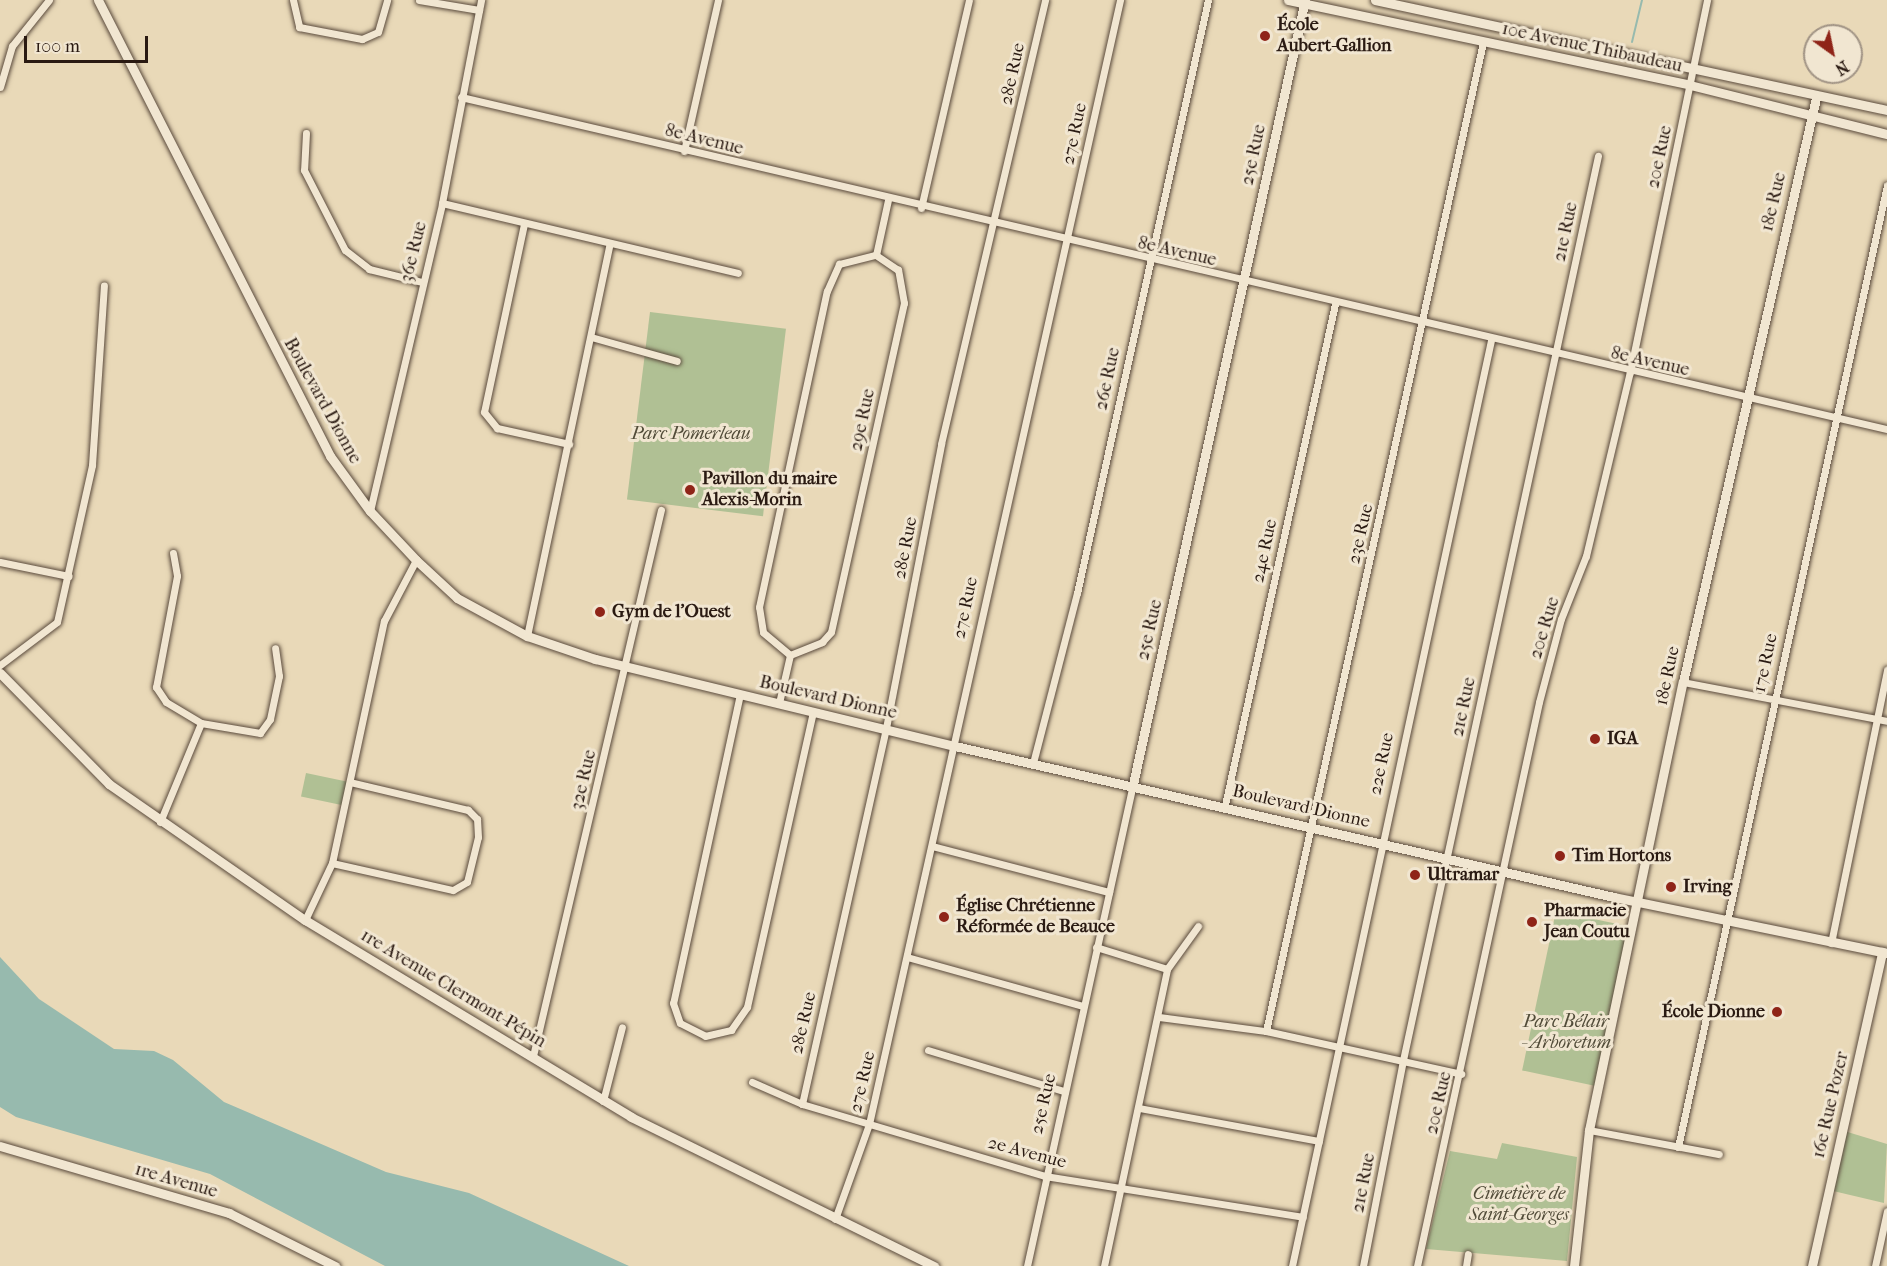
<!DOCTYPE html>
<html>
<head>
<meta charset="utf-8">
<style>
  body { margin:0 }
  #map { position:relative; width:1887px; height:1266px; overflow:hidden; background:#e9d9b8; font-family:"IM FELL French Canon",serif }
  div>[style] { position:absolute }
  .green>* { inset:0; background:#b0c094; transform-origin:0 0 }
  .water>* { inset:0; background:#97baae }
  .stream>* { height:2px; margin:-1px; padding:0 1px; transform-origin:1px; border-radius:1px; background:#97baae }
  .roads { filter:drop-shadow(0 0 2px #5a4a3c) drop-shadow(0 0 2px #5a4a3c) }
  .street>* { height:7px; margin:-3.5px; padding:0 3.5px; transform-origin:3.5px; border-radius:3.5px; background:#f1e6d1 }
  .secondary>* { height:9px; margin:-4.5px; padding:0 4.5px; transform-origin:4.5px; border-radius:4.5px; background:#f1e6d1 }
  .dots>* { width:16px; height:16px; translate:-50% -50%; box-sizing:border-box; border:3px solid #f1e6d1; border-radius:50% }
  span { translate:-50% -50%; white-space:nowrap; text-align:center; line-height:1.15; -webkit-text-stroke:6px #f1e6d1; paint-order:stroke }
  .poi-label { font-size:18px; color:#2a1a12; font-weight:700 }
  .left { translate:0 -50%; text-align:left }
  .right { translate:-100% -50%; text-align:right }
  .street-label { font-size:18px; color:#2a1a12 }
  .park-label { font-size:18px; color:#524c39; font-style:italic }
  .north { position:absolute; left:1803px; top:24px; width:60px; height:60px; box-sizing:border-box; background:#f1e6d1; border:2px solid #a19485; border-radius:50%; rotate:147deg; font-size:16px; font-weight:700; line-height:24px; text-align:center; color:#2a1a12 }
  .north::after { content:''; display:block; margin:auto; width:21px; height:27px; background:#8f2418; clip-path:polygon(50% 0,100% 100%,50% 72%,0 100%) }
  .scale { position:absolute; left:24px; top:36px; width:124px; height:27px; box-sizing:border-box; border:3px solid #2a1a12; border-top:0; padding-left:8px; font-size:18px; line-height:21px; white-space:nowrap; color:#2a1a12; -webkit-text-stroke:4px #f1e6d1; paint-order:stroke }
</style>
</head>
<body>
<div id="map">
  <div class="green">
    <i style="left:650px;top:312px;width:137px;height:189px;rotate:7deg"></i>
    <i style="left:306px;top:773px;width:45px;height:24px;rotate:12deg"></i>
    <i style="left:1556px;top:911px;width:75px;height:163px;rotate:12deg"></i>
    <i style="clip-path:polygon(1841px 1130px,1887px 1144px,1884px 1203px,1829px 1190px)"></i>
    <i style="clip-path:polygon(1502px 1143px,1577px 1157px,1567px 1261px,1426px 1249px,1450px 1151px,1497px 1159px)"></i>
  </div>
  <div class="water">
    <i style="clip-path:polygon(0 957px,39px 999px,114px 1049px,154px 1051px,173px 1060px,224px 1102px,386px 1172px,469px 1193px,629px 1266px,385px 1266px,210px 1174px,16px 1117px,0 1107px)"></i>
  </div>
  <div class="stream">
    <i style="left:1632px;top:42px;width:43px;rotate:-76.6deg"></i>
  </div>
  <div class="roads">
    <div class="street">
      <i style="left:293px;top:0;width:28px;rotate:77deg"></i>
      <i style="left:299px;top:27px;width:64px;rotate:10.8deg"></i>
      <i style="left:362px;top:39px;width:17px;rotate:-24deg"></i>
      <i style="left:378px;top:32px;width:33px;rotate:-74deg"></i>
      <i style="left:419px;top:0;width:61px;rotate:9.5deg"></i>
      <i style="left:0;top:87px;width:43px;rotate:-73.7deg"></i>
      <i style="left:12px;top:46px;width:59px;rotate:-51.2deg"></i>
      <i style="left:461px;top:97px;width:1464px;rotate:13.11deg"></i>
      <i style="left:306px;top:133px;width:37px;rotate:93deg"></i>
      <i style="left:304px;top:170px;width:90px;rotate:62.9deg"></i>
      <i style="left:345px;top:250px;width:31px;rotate:38deg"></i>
      <i style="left:369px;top:269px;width:55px;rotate:13.8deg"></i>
      <i style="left:684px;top:151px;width:155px;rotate:-77.3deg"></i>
      <i style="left:442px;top:203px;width:304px;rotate:13.3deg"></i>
      <i style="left:921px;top:208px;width:213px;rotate:-77deg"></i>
      <i style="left:524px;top:224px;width:192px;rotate:102deg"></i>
      <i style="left:484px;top:412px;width:21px;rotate:51deg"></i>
      <i style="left:497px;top:428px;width:74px;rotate:12.5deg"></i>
      <i style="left:591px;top:337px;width:89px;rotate:15.6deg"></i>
      <i style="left:370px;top:511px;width:316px;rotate:-76.8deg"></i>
      <i style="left:442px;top:203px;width:207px;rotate:-79.1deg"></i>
      <i style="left:173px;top:553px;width:23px;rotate:80deg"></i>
      <i style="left:177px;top:576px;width:113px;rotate:100.7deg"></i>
      <i style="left:156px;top:687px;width:18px;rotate:56deg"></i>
      <i style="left:166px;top:702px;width:41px;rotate:31deg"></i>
      <i style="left:201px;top:723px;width:60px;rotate:9.6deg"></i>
      <i style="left:260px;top:733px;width:17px;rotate:-54deg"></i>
      <i style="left:270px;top:719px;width:44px;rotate:-78.2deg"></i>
      <i style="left:279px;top:676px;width:28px;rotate:-98deg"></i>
      <i style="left:0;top:562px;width:70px;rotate:11.5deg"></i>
      <i style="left:527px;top:636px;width:399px;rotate:-78.1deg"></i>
      <i style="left:790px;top:655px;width:35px;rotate:-140deg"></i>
      <i style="left:763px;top:632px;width:25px;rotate:-99deg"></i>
      <i style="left:759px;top:607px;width:323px;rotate:-77.9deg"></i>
      <i style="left:827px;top:291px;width:30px;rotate:-66deg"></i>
      <i style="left:839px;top:264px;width:38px;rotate:-14deg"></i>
      <i style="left:0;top:665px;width:71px;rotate:-37deg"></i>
      <i style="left:57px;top:622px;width:161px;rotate:-77.4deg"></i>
      <i style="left:92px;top:465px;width:180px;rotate:-86.2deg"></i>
      <i style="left:1683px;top:682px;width:208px;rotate:10.8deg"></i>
      <i style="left:740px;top:694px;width:316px;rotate:102.2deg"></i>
      <i style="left:673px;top:1003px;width:21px;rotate:71deg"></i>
      <i style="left:680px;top:1023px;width:28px;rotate:27deg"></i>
      <i style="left:705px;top:1036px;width:27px;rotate:-13deg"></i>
      <i style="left:731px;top:1030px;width:28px;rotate:-55deg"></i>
      <i style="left:747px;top:1007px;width:303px;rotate:-77.4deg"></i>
      <i style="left:779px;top:703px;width:49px;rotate:-77.1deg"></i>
      <i style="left:790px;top:655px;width:35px;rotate:-22deg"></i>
      <i style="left:822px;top:642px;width:13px;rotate:-48deg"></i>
      <i style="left:831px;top:632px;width:337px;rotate:-77.5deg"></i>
      <i style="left:904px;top:303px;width:34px;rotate:-100deg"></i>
      <i style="left:898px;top:270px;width:27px;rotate:-146deg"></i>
      <i style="left:876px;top:255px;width:56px;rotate:-77.7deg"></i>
      <i style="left:1033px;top:763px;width:176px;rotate:-75.5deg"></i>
      <i style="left:1077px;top:593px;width:607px;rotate:-77.54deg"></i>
      <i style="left:1225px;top:805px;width:513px;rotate:-77.62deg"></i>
      <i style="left:160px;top:822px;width:107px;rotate:-67.5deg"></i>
      <i style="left:932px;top:846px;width:183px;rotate:14.6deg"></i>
      <i style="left:332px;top:863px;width:124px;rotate:12.6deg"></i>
      <i style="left:453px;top:890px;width:16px;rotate:-30deg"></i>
      <i style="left:467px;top:882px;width:46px;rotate:-76.3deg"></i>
      <i style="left:478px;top:837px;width:18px;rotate:-93deg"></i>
      <i style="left:477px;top:819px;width:13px;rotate:-135deg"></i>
      <i style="left:468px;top:810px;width:121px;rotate:-166.7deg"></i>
      <i style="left:305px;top:920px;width:63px;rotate:-64.7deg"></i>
      <i style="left:332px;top:863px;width:248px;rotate:-77.9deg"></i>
      <i style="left:384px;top:621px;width:69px;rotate:-62.3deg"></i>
      <i style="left:1831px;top:943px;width:279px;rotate:-78.4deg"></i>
      <i style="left:1096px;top:947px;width:74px;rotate:17.2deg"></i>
      <i style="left:907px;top:957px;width:183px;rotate:15.6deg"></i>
      <i style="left:1159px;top:1017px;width:108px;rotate:7.5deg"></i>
      <i style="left:1266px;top:1031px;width:200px;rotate:12.4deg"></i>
      <i style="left:1266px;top:1031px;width:1013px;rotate:-77.62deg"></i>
      <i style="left:928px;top:1050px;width:142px;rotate:16.8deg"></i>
      <i style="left:533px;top:1056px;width:561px;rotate:-76.81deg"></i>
      <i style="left:752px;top:1082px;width:55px;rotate:23.7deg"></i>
      <i style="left:802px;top:1104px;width:253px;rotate:16.5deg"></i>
      <i style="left:1045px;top:1176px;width:261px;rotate:9deg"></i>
      <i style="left:603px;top:1101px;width:76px;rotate:-75.6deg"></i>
      <i style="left:802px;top:1104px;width:385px;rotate:-77.4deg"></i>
      <i style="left:886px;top:728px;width:289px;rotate:-79deg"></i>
      <i style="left:941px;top:444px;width:456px;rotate:-76.8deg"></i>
      <i style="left:1139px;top:1108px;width:183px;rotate:10.4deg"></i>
      <i style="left:1589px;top:1130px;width:132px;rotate:10.5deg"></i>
      <i style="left:1678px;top:1147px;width:984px;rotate:-77.74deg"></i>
      <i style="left:835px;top:1219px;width:101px;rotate:-70.3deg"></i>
      <i style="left:869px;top:1124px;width:1152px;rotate:-77.41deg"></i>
      <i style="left:1027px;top:1266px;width:494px;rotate:-77.6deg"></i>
      <i style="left:1104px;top:1266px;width:304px;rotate:-78deg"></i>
      <i style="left:1167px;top:969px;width:53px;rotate:-54.2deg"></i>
      <i style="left:1292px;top:1266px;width:947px;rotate:-77.87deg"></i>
      <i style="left:1363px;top:1266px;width:210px;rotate:-79deg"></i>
      <i style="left:1403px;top:1060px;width:925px;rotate:-77.83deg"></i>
      <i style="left:1417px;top:1266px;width:577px;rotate:-77.79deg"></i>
      <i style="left:1539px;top:702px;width:86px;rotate:-75.2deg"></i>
      <i style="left:1561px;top:619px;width:68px;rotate:-68.4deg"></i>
      <i style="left:1586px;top:556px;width:189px;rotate:-76.6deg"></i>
      <i style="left:1630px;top:372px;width:380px;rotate:-78.3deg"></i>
      <i style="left:1466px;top:1266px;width:12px;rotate:-81deg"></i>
      <i style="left:1875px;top:1266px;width:56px;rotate:-77.7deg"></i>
    </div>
    <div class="secondary">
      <i style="left:98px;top:0;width:512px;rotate:63.03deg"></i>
      <i style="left:330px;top:456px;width:68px;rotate:54deg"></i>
      <i style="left:370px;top:511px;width:67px;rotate:46.8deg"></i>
      <i style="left:416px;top:560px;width:56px;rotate:42.8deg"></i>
      <i style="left:457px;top:598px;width:80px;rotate:28.5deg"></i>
      <i style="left:527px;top:636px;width:72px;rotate:18.7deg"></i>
      <i style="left:595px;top:659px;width:370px;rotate:13.6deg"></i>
      <i style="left:955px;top:746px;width:676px;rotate:12.91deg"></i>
      <i style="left:1614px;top:897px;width:279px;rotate:11.6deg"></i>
      <i style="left:1288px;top:0;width:411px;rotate:11.9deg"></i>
      <i style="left:1690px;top:85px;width:203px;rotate:14deg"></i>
      <i style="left:1375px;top:0;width:524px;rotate:12.13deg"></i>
      <i style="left:0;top:673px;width:156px;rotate:45.5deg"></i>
      <i style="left:109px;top:784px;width:239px;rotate:34.8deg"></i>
      <i style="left:305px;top:920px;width:381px;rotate:31.1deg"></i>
      <i style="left:631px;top:1117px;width:338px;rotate:26.2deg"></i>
      <i style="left:1133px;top:784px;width:803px;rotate:-77.63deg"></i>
      <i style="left:0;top:1146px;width:239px;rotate:16.3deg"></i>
      <i style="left:229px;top:1213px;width:119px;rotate:26.6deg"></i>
      <i style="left:1574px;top:1266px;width:137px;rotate:-83.7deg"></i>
      <i style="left:1589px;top:1130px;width:458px;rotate:-78.2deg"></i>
      <i style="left:1683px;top:682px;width:599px;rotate:-77.17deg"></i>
      <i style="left:1812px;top:1266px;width:322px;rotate:-77.4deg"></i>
    </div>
  </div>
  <div class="dots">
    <i style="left:1265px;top:36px;background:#8f2418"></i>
    <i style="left:690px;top:490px;background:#8f2418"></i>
    <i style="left:600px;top:612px;background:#8f2418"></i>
    <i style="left:1595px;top:739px;background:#8f2418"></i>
    <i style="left:1560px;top:856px;background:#8f2418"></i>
    <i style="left:1415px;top:875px;background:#8f2418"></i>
    <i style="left:1671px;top:887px;background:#8f2418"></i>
    <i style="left:944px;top:917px;background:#8f2418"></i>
    <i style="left:1532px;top:922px;background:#8f2418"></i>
    <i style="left:1777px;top:1012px;background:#8f2418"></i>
  </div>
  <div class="poi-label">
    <span class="left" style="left:1277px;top:36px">École<br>Aubert-Gallion</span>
    <span class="left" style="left:702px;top:490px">Pavillon du maire<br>Alexis-Morin</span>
    <span class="left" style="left:612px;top:612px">Gym de l'Ouest</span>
    <span class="left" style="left:1607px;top:739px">IGA</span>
    <span class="left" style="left:1572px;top:856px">Tim Hortons</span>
    <span class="left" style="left:1427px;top:875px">Ultramar</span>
    <span class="left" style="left:1683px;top:887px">Irving</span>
    <span class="left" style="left:956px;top:917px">Église Chrétienne<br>Réformée de Beauce</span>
    <span class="left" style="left:1544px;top:922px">Pharmacie<br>Jean Coutu</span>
    <span class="right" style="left:1765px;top:1012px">École Dionne</span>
  </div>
  <div class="street-label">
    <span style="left:1592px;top:48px;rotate:12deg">10e Avenue Thibaudeau</span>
    <span style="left:1013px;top:74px;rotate:-78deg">28e Rue</span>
    <span style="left:1075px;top:134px;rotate:-78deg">27e Rue</span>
    <span style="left:704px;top:140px;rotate:14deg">8e Avenue</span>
    <span style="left:1254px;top:155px;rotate:-78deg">25e Rue</span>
    <span style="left:1660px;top:157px;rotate:-78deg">20e Rue</span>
    <span style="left:1774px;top:202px;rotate:-77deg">18e Rue</span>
    <span style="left:1566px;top:232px;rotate:-78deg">21e Rue</span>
    <span style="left:414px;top:252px;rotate:-76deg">36e Rue</span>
    <span style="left:1177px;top:252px;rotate:13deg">8e Avenue</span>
    <span style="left:1650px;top:362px;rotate:13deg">8e Avenue</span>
    <span style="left:1108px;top:379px;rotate:-78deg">26e Rue</span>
    <span style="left:322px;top:401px;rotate:61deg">Boulevard Dionne</span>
    <span style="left:863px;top:420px;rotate:-78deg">29e Rue</span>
    <span style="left:1361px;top:534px;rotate:-77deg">23e Rue</span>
    <span style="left:906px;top:548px;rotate:-79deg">28e Rue</span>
    <span style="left:1265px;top:551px;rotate:-78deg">24e Rue</span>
    <span style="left:966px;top:608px;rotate:-78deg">27e Rue</span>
    <span style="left:1545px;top:628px;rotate:-73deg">20e Rue</span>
    <span style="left:1150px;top:630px;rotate:-77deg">25e Rue</span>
    <span style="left:1766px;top:663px;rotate:-78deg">17e Rue</span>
    <span style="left:1668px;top:676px;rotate:-78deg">18e Rue</span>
    <span style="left:828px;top:698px;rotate:13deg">Boulevard Dionne</span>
    <span style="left:1464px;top:707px;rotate:-78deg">21e Rue</span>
    <span style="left:1382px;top:764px;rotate:-78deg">22e Rue</span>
    <span style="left:584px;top:780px;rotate:-77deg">32e Rue</span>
    <span style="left:1301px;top:807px;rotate:13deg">Boulevard Dionne</span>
    <span style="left:453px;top:989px;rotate:31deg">1re Avenue Clermont-Pépin</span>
    <span style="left:804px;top:1023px;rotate:-77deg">28e Rue</span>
    <span style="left:863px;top:1082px;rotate:-77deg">27e Rue</span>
    <span style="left:1439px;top:1103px;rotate:-77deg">20e Rue</span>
    <span style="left:1044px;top:1104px;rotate:-77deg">25e Rue</span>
    <span style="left:1831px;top:1105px;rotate:-77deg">16e Rue Pozer</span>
    <span style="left:1027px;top:1153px;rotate:15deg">2e Avenue</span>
    <span style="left:176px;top:1181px;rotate:16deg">1re Avenue</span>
    <span style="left:1364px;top:1183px;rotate:-79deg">21e Rue</span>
  </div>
  <div class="park-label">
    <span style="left:691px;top:434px">Parc Pomerleau</span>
    <span style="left:1566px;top:1033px">Parc Bélair<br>- Arboretum</span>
    <span style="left:1519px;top:1205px">Cimetière de<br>Saint-Georges</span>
  </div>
  <div class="north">N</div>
  <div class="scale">100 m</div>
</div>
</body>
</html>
